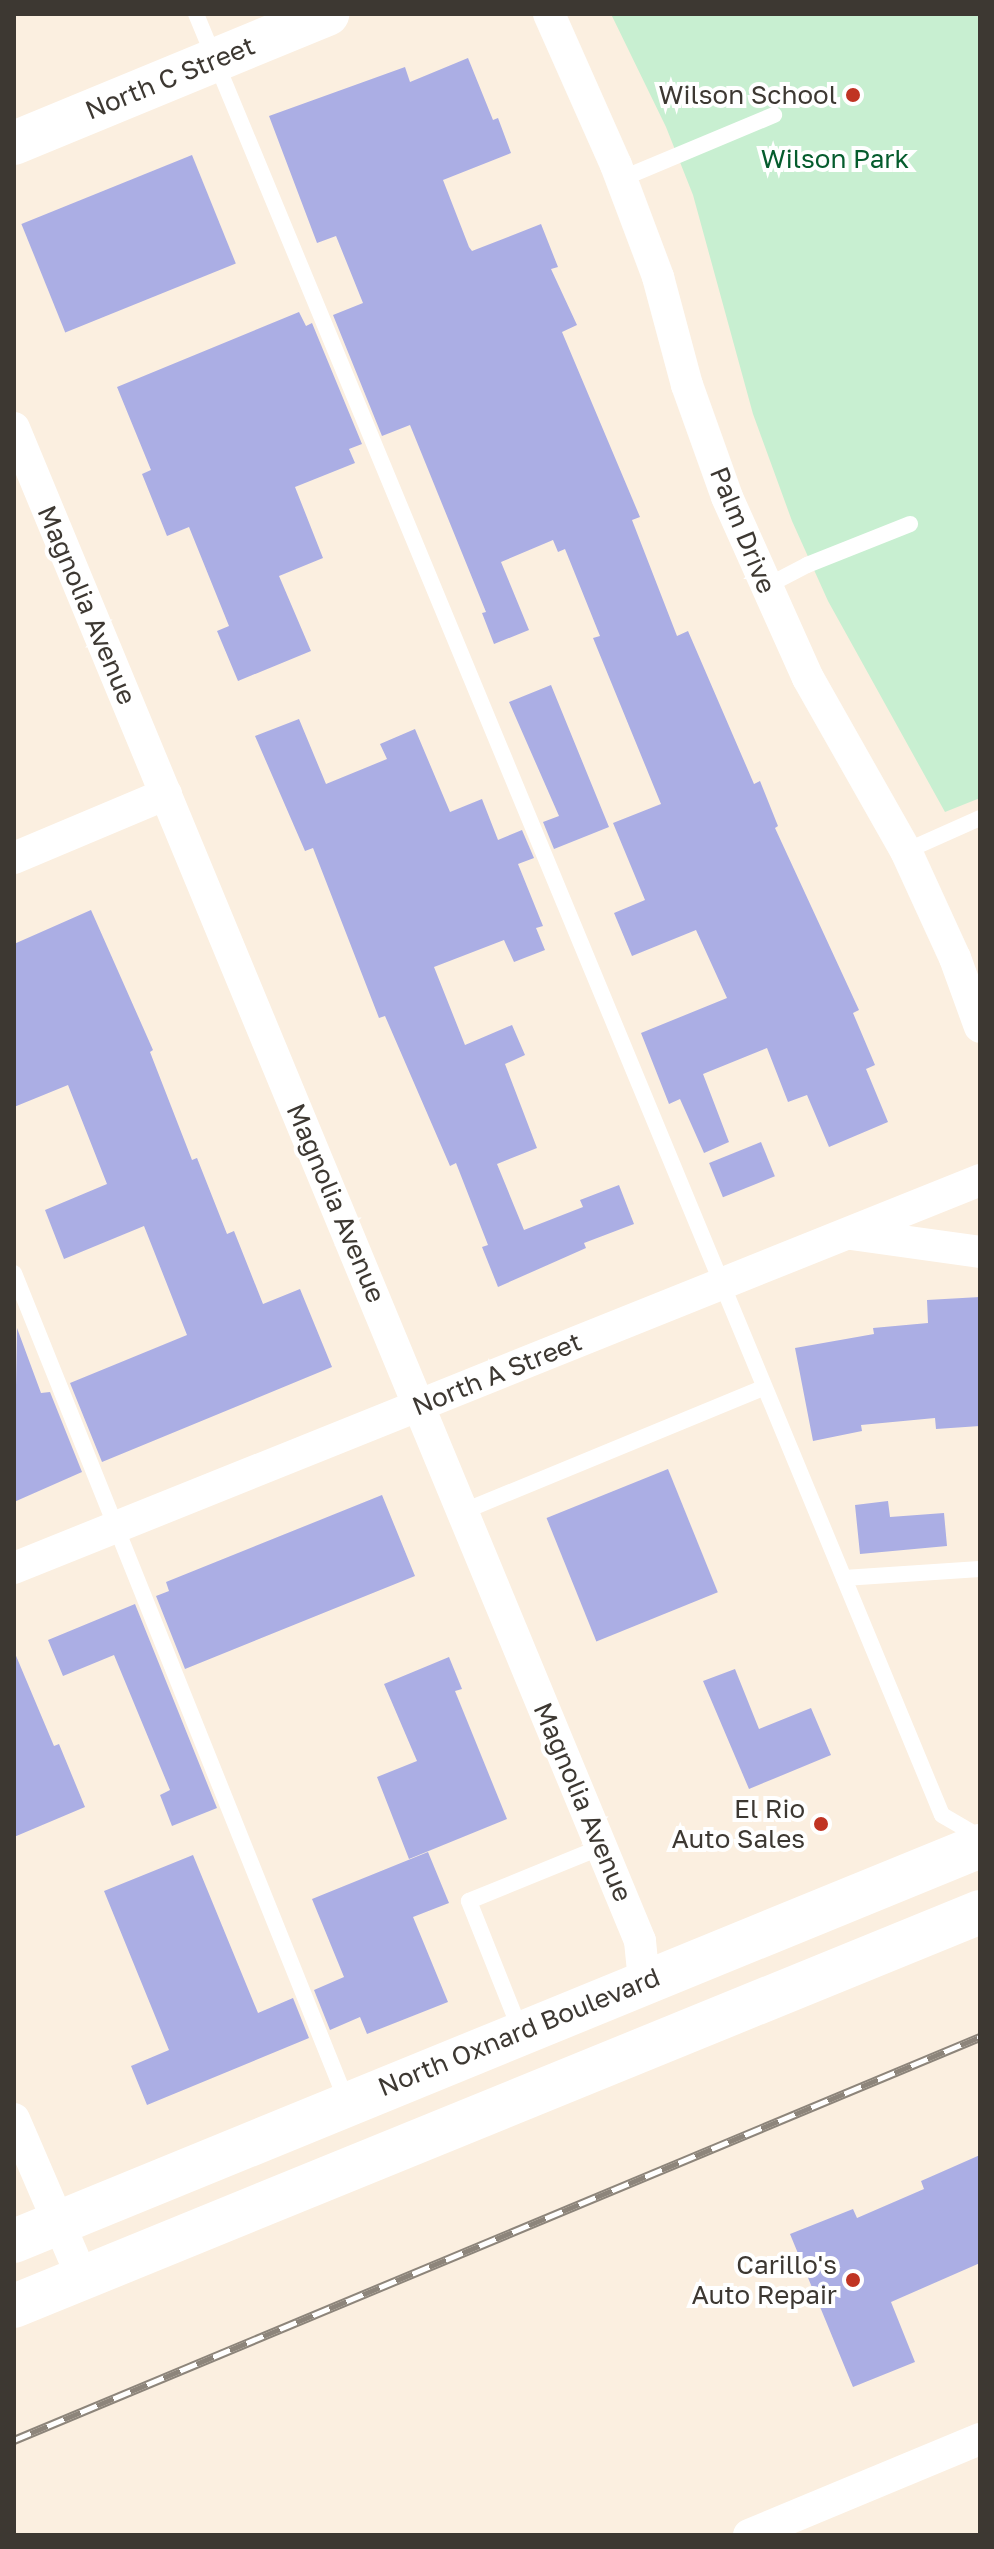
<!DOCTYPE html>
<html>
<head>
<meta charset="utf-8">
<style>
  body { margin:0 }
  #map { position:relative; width:994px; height:2549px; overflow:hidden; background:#fbefe0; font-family:"Golos Text",sans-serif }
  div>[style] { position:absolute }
  .green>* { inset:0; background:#c8efd1 }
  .building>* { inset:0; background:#abaee4; transform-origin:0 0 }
  .lane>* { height:16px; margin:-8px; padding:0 8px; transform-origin:8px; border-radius:8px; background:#fff }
  .street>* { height:32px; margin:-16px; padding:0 16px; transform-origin:16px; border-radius:16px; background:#fff }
  .secondary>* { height:44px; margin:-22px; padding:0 22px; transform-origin:22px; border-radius:22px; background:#fff }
  .primary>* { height:44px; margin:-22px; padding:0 22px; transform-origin:22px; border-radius:22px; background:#fff }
  .rail>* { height:9px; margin-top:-4.5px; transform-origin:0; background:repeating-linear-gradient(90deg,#fff 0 18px,#8d857b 0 36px); box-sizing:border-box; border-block:2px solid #8d857b }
  .dots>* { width:22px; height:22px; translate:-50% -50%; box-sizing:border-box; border:4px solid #fff; border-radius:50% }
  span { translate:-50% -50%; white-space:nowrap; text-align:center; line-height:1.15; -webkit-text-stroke:8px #fff; paint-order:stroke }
  .street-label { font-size:26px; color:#3d3832 }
  .poi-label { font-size:26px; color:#3d3832 }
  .right { translate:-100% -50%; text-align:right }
  .park-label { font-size:26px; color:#055c2d }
  .frame { position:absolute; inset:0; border:16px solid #3d3832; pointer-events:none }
</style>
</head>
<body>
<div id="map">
  <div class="green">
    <i style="clip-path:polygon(611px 14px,980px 14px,980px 798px,945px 812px,828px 601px,792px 521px,753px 414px,693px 195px,666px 127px)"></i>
  </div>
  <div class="building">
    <i style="clip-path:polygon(468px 58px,493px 120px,498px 118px,511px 153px,443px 180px,469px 247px,472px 251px,541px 224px,558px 267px,551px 269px,577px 325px,562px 332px,640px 517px,632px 520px,677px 636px,688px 631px,754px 784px,760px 781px,778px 826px,775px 828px,859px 1010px,853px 1013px,875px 1065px,866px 1069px,888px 1122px,829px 1147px,807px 1095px,788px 1102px,767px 1048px,703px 1074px,729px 1142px,704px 1153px,680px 1099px,669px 1104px,641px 1033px,727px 998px,696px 930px,632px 956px,614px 913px,645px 900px,613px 823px,661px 804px,593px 638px,600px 636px,565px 549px,558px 552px,553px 540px,501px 562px,529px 630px,494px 644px,482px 613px,486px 612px,410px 425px,382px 436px,333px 315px,363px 303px,336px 236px,317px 243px,269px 116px,405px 67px,410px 82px)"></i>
    <i style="left:192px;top:155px;width:117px;height:184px;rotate:68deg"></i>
    <i style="clip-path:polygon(299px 312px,306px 326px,312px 323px,362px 444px,349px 449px,355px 463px,295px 487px,323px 558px,279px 576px,311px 651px,238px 681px,217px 631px,229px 626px,189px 527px,167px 536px,142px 474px,151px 470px,117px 387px)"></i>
    <i style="clip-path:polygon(551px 685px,609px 827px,554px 849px,543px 822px,559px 816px,509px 702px)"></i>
    <i style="clip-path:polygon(299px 719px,326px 784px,387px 759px,380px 744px,415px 729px,450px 812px,482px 799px,498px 840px,522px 830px,534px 858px,518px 864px,543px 926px,536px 928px,545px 950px,514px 962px,504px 940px,434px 967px,465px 1045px,512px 1025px,525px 1055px,505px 1064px,537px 1148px,497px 1164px,524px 1230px,583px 1207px,580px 1200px,619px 1185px,634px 1224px,584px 1243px,586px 1248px,498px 1287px,482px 1247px,488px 1245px,456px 1163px,450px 1166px,385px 1016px,379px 1018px,313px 848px,305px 851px,255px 736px)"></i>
    <i style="clip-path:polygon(91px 910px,153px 1050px,150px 1052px,192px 1160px,197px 1158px,227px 1234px,234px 1231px,263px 1304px,300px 1289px,332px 1367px,102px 1462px,70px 1383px,187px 1335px,144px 1226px,64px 1259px,45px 1210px,107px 1184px,68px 1085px,14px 1107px,14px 944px)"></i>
    <i style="left:761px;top:1142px;width:37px;height:56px;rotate:68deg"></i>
    <i style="clip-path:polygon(980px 1297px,980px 1426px,936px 1429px,935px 1418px,861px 1425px,862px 1431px,813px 1441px,795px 1348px,874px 1334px,873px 1328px,928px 1323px,927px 1300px)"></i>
    <i style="clip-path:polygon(17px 1328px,41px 1393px,50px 1392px,82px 1472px,14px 1502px)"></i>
    <i style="left:668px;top:1469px;width:133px;height:131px;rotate:68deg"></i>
    <i style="clip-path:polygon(382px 1495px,415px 1576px,185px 1669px,156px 1596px,169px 1591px,166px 1582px)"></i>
    <i style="clip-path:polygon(888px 1501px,890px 1517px,944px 1513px,947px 1546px,860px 1554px,855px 1505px)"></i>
    <i style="clip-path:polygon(135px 1604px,217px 1808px,172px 1826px,160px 1795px,170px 1790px,114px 1655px,63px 1676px,48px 1640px)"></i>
    <i style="clip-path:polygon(14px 1651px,54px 1746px,59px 1744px,85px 1807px,14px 1837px)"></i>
    <i style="clip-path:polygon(449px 1657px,462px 1689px,455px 1691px,507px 1819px,409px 1859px,377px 1777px,417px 1761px,384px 1684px)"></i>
    <i style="clip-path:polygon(735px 1669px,759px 1729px,811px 1708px,831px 1755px,749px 1789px,703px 1681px)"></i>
    <i style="clip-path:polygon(428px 1852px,449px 1903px,413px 1917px,448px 2002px,367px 2034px,360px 2017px,330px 2030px,314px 1990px,344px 1977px,312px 1899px)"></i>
    <i style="clip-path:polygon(193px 1855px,258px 2013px,293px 1998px,309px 2038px,147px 2105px,131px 2066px,169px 2050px,104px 1891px)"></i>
    <i style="clip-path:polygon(980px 2155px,980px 2263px,891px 2302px,915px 2362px,853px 2387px,790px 2234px,853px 2209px,857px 2218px,924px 2189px,921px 2181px)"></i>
  </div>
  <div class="lane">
    <i style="left:196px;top:14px;width:1949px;rotate:67.5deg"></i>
    <i style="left:942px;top:1815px;width:44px;rotate:30.1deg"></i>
    <i style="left:621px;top:179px;width:166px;rotate:-22.7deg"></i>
    <i style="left:765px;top:587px;width:47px;rotate:-27.6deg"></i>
    <i style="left:807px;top:565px;width:111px;rotate:-21.7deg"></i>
    <i style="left:906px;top:851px;width:81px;rotate:-24deg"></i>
    <i style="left:14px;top:1273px;width:893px;rotate:68.12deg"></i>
    <i style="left:462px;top:1512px;width:326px;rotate:-22.4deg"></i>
    <i style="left:844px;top:1578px;width:136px;rotate:-3.8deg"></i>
    <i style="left:521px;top:2032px;width:141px;rotate:-111.7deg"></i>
    <i style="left:469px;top:1901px;width:143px;rotate:-22.2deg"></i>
  </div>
  <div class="street">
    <i style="left:549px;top:14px;width:165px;rotate:66.1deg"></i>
    <i style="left:616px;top:165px;width:120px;rotate:69.4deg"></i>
    <i style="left:658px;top:277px;width:112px;rotate:75deg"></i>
    <i style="left:687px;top:385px;width:119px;rotate:70.3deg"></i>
    <i style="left:727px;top:497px;width:198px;rotate:65.9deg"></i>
    <i style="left:808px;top:678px;width:199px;rotate:60.5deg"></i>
    <i style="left:906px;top:851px;width:118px;rotate:65.4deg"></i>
    <i style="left:955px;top:958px;width:73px;rotate:70.1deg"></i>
    <i style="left:14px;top:428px;width:1637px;rotate:67.52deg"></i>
    <i style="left:640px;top:1941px;width:40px;rotate:84.3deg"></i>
    <i style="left:14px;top:858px;width:165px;rotate:-22.8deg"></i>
    <i style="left:851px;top:1234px;width:130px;rotate:7.9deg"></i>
    <i style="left:14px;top:1568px;width:1041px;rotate:-21.88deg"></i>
    <i style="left:14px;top:2119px;width:172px;rotate:66.7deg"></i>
    <i style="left:749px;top:2535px;width:250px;rotate:-22.6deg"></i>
  </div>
  <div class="secondary">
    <i style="left:14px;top:143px;width:339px;rotate:-22.4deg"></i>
  </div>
  <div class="primary">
    <i style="left:14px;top:2241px;width:1044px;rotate:-22.24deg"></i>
    <i style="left:14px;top:2306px;width:1043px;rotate:-22.19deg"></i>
  </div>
  <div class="rail">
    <i style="left:14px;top:2440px;width:1047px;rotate:-22.65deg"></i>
  </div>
  <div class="dots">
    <i style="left:853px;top:95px;background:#c03423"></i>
    <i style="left:821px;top:1824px;background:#c03423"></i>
    <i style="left:853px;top:2280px;background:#c03423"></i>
  </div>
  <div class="street-label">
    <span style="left:170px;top:78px;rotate:-22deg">North C Street</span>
    <span style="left:743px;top:530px;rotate:68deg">Palm Drive</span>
    <span style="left:87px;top:605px;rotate:67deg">Magnolia Avenue</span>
    <span style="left:336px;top:1203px;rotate:67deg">Magnolia Avenue</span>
    <span style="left:497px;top:1374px;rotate:-22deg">North A Street</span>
    <span style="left:583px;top:1802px;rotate:67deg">Magnolia Avenue</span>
    <span style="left:519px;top:2032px;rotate:-22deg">North Oxnard Boulevard</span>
  </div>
  <div class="poi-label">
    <span class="right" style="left:837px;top:95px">Wilson School</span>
    <span class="right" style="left:805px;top:1824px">El Rio<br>Auto Sales</span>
    <span class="right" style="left:837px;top:2280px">Carillo's<br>Auto Repair</span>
  </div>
  <div class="park-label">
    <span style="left:835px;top:159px">Wilson Park</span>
  </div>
  <div class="frame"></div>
</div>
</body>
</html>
